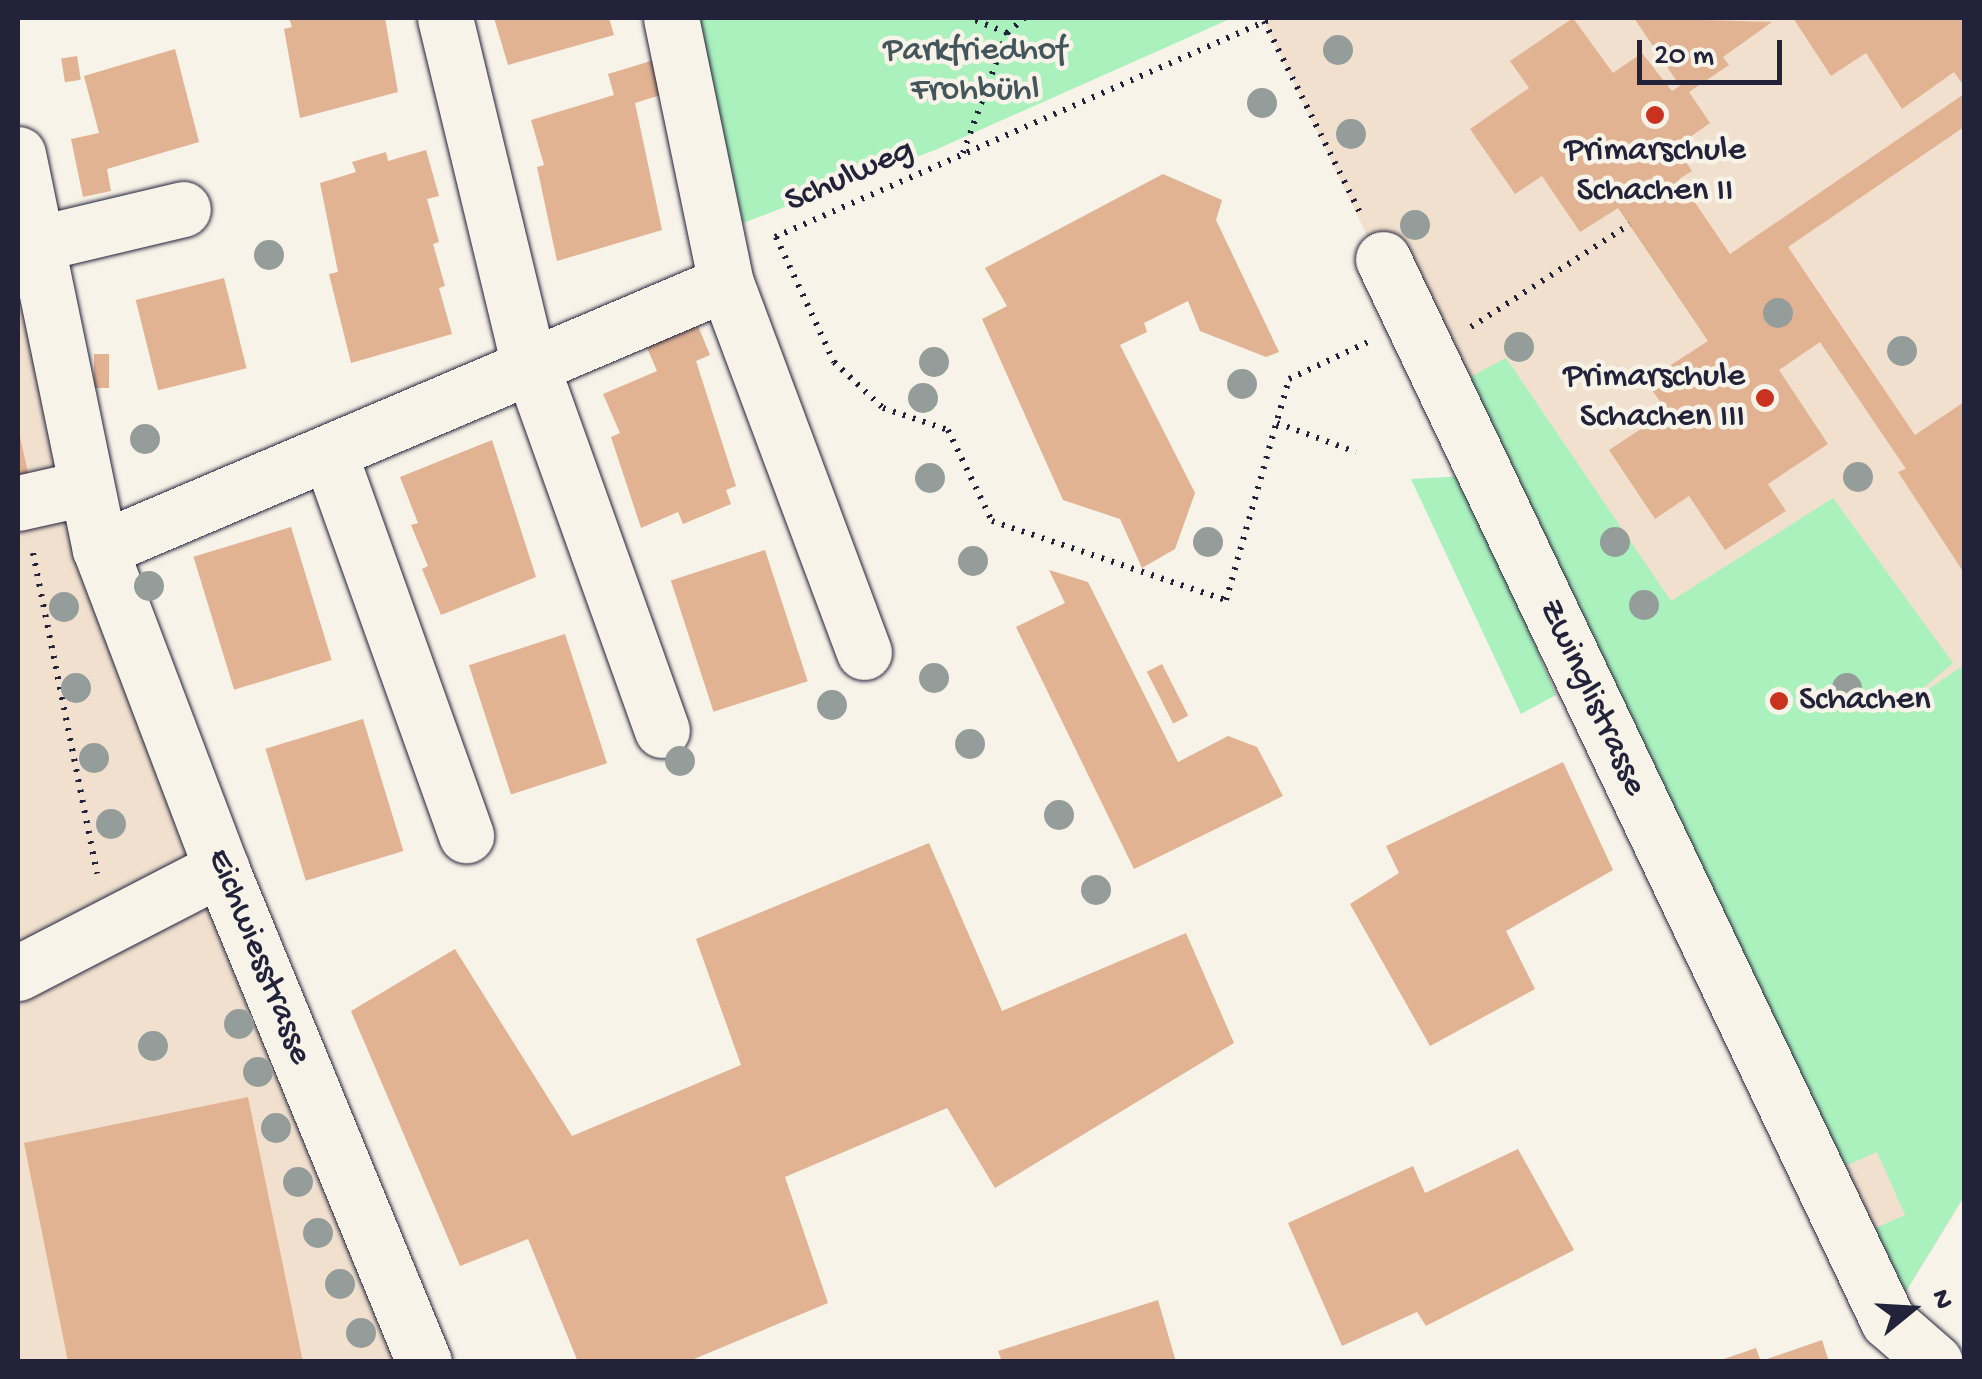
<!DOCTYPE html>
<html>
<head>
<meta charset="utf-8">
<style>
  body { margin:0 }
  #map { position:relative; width:1982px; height:1379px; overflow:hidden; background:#f7f3e8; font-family:"Gochi Hand",sans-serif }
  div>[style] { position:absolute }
  .built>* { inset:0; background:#f1e0ce }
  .green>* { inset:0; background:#aaf1be }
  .building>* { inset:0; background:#e2b393; transform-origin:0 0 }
  .path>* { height:6px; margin-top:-3px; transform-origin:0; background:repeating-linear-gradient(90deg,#22223b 0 2.5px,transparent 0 10.5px) }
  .roads { filter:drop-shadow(0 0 2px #22223b) drop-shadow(0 0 2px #22223b) }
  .minor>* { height:55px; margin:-27.5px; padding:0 27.5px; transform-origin:27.5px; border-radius:27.5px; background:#f7f3e8 }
  .trees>* { width:30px; height:30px; margin:-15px; border-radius:50%; background:#959d9b }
  .dots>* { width:28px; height:28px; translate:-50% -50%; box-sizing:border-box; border:5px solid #f7f3e8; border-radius:50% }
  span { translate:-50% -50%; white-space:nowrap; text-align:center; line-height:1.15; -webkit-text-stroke:9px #f7f3e8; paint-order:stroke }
  .park-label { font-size:35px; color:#44565c }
  .poi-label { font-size:35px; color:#22223b }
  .right { translate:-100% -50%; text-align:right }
  .left { translate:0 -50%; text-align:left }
  .street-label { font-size:35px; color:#22223b }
  .frame { position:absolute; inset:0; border:20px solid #22223b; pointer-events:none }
  .north { position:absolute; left:1862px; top:1259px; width:100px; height:100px; -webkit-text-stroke:8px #f7f3e8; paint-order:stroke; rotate:72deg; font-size:28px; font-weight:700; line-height:40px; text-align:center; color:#22223b }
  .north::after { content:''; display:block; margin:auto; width:35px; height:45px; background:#22223b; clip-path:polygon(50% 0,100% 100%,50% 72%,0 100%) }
  .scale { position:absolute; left:1637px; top:40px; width:145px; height:45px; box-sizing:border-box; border:5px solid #22223b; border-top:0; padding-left:12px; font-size:30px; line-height:35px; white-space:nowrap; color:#22223b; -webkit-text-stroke:8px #f7f3e8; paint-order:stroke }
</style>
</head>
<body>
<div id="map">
  <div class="built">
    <i style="clip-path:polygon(1273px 18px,1964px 18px,1964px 1198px,1888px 1321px,1264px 21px)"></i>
    <i style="clip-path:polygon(18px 154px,91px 516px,424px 1361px,18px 1361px)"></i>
  </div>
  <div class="green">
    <i style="clip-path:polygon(698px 18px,1232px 18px,935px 150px,743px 223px)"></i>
    <i style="clip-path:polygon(1506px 358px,1671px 601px,1833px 498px,1953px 663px,1899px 709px,1964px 665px,1964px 1196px,1900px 1301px,1862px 1234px,1905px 1215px,1877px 1152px,1845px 1166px,1463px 381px)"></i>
    <i style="clip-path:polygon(1464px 476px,1556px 695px,1521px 714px,1411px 479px)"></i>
  </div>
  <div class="building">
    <i style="clip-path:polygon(289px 18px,385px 18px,398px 92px,300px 118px,284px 29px,292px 27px)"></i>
    <i style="clip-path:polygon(494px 18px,609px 18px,614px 35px,508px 65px)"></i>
    <i style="clip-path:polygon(1573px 18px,1613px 73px,1642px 53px,1672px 91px,1680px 86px,1634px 18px,1772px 22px,1723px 57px,1729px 65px,1689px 92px,1710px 123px,1676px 147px,1692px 171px,1679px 179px,1730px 254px,1964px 94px,1964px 127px,1788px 247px,1915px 435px,1964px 402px,1964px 573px,1898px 472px,1906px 469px,1820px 342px,1779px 370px,1828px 444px,1768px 484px,1786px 511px,1725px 550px,1689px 496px,1655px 519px,1609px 450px,1667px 412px,1646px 381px,1708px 341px,1618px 208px,1580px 232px,1542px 176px,1515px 194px,1470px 129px,1529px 88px,1510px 61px)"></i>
    <i style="clip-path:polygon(1793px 18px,1964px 18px,1964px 86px,1954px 72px,1902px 109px,1866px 53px,1831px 76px)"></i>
    <i style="clip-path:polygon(175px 49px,199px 142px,107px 169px,111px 191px,83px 197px,71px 139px,99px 133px,84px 76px)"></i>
    <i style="left:77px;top:56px;width:24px;height:16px;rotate:81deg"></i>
    <i style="clip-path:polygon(654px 60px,664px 94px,635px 103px,662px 230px,557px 261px,537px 167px,544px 165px,531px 120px,614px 95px,608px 74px)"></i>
    <i style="clip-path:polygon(426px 150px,439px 196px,427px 199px,439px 242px,433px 244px,445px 286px,439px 288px,452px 334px,351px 363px,329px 274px,338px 272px,320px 183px,356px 172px,352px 162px,386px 152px,388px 161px)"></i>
    <i style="clip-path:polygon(1163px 174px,1222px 200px,1216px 220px,1279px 352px,1266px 357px,1200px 331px,1188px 301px,1144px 323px,1147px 332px,1120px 345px,1195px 493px,1175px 549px,1142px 568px,1120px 519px,1063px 500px,982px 319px,1007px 306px,985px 268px)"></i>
    <i style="left:224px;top:278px;width:93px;height:91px;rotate:76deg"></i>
    <i style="clip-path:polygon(696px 321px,710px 355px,696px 361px,736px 486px,726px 490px,731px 504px,683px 524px,678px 512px,641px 528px,611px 437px,620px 433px,603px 394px,657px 371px,645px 343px)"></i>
    <i style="left:94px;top:354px;width:15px;height:34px"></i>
    <i style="clip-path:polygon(18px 428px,29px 477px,18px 479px)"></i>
    <i style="clip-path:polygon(492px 440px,536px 577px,441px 615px,422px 569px,428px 566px,411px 525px,418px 523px,400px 477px)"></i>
    <i style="left:291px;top:527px;width:139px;height:102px;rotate:73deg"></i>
    <i style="left:765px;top:550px;width:138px;height:99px;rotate:72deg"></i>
    <i style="clip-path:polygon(1049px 570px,1088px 582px,1178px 762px,1228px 736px,1257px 747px,1283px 796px,1134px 869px,1016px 627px,1065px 603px)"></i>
    <i style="left:565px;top:634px;width:136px;height:101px;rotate:72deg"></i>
    <i style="left:1162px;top:664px;width:58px;height:17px;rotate:63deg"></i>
    <i style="left:363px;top:719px;width:138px;height:102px;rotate:73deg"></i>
    <i style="clip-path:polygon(1563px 762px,1613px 870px,1506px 931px,1535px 989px,1430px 1046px,1350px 904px,1399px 873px,1386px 846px)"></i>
    <i style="clip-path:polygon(929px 843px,1002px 1011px,1186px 933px,1234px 1043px,995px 1188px,947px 1108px,785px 1177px,828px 1303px,687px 1362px,578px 1362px,528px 1239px,460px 1266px,351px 1011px,455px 949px,572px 1136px,741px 1065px,696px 939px)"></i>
    <i style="clip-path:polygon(248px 1097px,303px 1362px,68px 1362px,24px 1143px)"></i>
    <i style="clip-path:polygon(1518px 1149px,1574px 1250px,1426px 1326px,1417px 1312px,1342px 1346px,1288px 1223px,1413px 1166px,1425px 1193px)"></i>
    <i style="clip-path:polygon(1158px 1300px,1176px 1362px,1002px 1362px,998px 1351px)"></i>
    <i style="clip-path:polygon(1822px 1340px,1829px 1362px,1761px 1362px,1761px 1361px)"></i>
    <i style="clip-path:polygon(1756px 1348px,1761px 1362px,1718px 1362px,1718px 1361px)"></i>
  </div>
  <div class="path">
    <i style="left:1264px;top:21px;width:219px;rotate:63.4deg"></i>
    <i style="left:1007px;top:33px;width:23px;rotate:-41deg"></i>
    <i style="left:963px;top:153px;width:128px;rotate:-69.9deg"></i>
    <i style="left:1007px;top:33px;width:40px;rotate:-158deg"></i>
    <i style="left:775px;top:237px;width:544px;rotate:-23.74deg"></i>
    <i style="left:776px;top:237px;width:138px;rotate:65.1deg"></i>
    <i style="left:834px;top:362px;width:67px;rotate:43.2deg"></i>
    <i style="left:883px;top:408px;width:69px;rotate:18.7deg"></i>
    <i style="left:948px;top:430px;width:101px;rotate:64.2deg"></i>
    <i style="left:992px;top:521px;width:247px;rotate:18.7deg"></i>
    <i style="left:1226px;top:600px;width:230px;rotate:-74.1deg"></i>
    <i style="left:1289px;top:379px;width:87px;rotate:-25.1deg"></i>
    <i style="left:1471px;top:327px;width:189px;rotate:-32.9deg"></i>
    <i style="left:1277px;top:423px;width:84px;rotate:20.2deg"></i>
    <i style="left:33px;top:553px;width:327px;rotate:78.7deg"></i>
  </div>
  <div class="roads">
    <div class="minor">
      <i style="left:445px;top:18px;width:336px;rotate:76.4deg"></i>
      <i style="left:524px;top:345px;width:409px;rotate:70.3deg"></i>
      <i style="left:671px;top:18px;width:271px;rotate:78.3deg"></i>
      <i style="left:726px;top:283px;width:394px;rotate:69.5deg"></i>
      <i style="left:18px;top:154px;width:403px;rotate:78.3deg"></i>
      <i style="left:100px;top:549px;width:341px;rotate:69.2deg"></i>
      <i style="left:221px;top:868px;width:534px;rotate:67.66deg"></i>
      <i style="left:36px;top:244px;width:151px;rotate:-13.4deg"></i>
      <i style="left:1383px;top:259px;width:1176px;rotate:64.57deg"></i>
      <i style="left:1888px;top:1321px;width:62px;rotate:41.1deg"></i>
      <i style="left:330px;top:455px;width:404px;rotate:70.3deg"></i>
      <i style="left:18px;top:503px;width:69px;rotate:-12.6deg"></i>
      <i style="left:100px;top:549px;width:680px;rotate:-23.02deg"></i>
      <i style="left:18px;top:973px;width:229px;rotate:-27.3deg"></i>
    </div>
  </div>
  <div class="trees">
    <i style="left:1338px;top:50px"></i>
    <i style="left:1262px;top:103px"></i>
    <i style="left:1351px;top:134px"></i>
    <i style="left:1415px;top:225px"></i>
    <i style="left:269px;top:255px"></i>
    <i style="left:1778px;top:313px"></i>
    <i style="left:1519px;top:347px"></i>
    <i style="left:1902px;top:351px"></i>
    <i style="left:934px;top:362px"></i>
    <i style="left:1242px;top:384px"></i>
    <i style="left:923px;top:398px"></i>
    <i style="left:145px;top:439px"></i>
    <i style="left:1858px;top:477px"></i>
    <i style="left:930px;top:478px"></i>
    <i style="left:1208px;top:542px"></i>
    <i style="left:1615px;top:542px"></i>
    <i style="left:973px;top:561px"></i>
    <i style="left:149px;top:586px"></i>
    <i style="left:1644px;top:605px"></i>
    <i style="left:64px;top:607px"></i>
    <i style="left:934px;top:678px"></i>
    <i style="left:76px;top:688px"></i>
    <i style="left:1847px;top:688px"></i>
    <i style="left:832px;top:705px"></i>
    <i style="left:970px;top:744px"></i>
    <i style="left:94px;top:758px"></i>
    <i style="left:680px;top:761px"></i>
    <i style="left:1059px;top:815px"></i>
    <i style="left:111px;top:824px"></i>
    <i style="left:1096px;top:890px"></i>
    <i style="left:239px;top:1024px"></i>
    <i style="left:153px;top:1046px"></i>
    <i style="left:258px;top:1072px"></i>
    <i style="left:276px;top:1128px"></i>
    <i style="left:298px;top:1182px"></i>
    <i style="left:318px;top:1233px"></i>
    <i style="left:340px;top:1284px"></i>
    <i style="left:361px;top:1333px"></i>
  </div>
  <div class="dots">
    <i style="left:1655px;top:115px;background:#c8321e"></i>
    <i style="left:1765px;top:398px;background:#c8321e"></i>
    <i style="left:1779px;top:701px;background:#c8321e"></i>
  </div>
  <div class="park-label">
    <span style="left:975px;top:72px">Parkfriedhof<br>Frohbühl</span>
  </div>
  <div class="poi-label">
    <span style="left:1655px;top:172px">Primarschule<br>Schachen II</span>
    <span class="right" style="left:1745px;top:398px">Primarschule<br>Schachen III</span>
    <span class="left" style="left:1799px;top:701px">Schachen</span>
  </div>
  <div class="street-label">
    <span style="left:850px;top:177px;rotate:-24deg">Schulweg</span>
    <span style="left:1591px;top:698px;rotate:65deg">Zwinglistrasse</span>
    <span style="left:258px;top:957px;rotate:68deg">Eichwiesstrasse</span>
  </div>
  <div class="frame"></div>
  <div class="north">N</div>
  <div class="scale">20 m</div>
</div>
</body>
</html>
